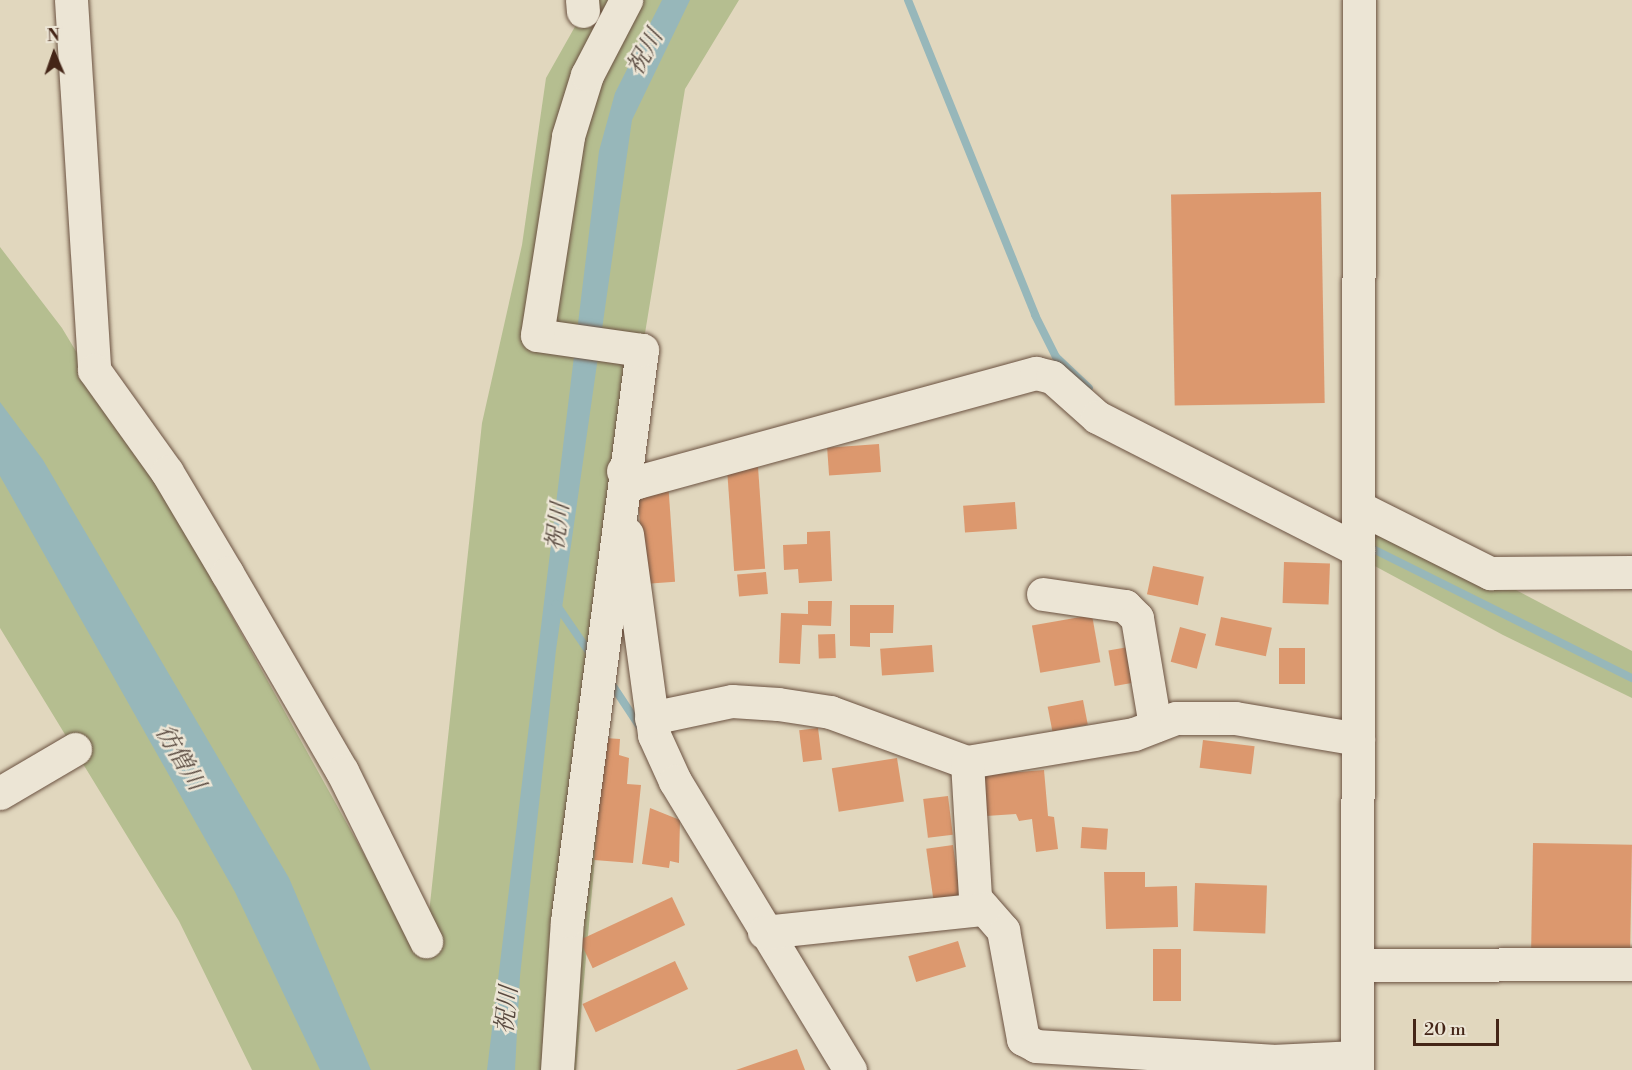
<!DOCTYPE html>
<html>
<head>
<meta charset="utf-8">
<style>
  body { margin:0 }
  #map { position:relative; width:1632px; height:1070px; overflow:hidden; background:#e1d7be; font-family:"Libre Bodoni","Noto Serif JP",serif }
  div>[style] { position:absolute }
  .green>* { inset:0; background:#b5be90 }
  .water>* { inset:0; background:#97b7ba }
  .stream>* { height:8px; margin:-4px; padding:0 4px; transform-origin:4px; border-radius:4px; background:#97b7ba }
  .building>* { inset:0; background:#dc986e; transform-origin:0 0 }
  .roads { filter:drop-shadow(0 0 2px #6b5241) drop-shadow(0 0 2px #6b5241) }
  .minor>* { height:33px; margin:-16.5px; padding:0 16.5px; transform-origin:16.5px; border-radius:16.5px; background:#ece5d5 }
  span { translate:-50% -50%; white-space:nowrap; text-align:center; line-height:1.15; -webkit-text-stroke:5px #ece5d5; paint-order:stroke }
  .water-label { font-size:24px; color:#594a40; font-style:italic }
  .north { position:absolute; left:24px; top:24px; width:60px; height:60px; -webkit-text-stroke:4px #ece5d5; paint-order:stroke; rotate:358deg; font-size:16px; font-weight:700; line-height:24px; text-align:center; color:#442517 }
  .north::after { content:''; display:block; margin:auto; width:21px; height:27px; background:#442517; clip-path:polygon(50% 0,100% 100%,50% 72%,0 100%) }
  .scale { position:absolute; left:1413px; top:1019px; width:86px; height:27px; box-sizing:border-box; border:3px solid #442517; border-top:0; padding-left:8px; font-size:18px; line-height:21px; white-space:nowrap; color:#442517; -webkit-text-stroke:4px #ece5d5; paint-order:stroke }
</style>
</head>
<body>
<div id="map">
  <div class="green">
    <i style="clip-path:polygon(590px 0,739px 0,685px 89px,638px 376px,576px 1070px,252px 1070px,179px 921px,0 628px,0 247px,62px 328px,190px 541px,400px 919px,426px 941px,482px 423px,522px 245px,546px 78px)"></i>
    <i style="clip-path:polygon(1358px 507px,1632px 651px,1632px 698px,1503px 635px,1358px 557px)"></i>
  </div>
  <div class="water">
    <i style="clip-path:polygon(662px 0,690px 0,632px 120px,556px 650px,520px 976px,515px 1070px,487px 1070px,599px 151px,615px 93px)"></i>
    <i style="clip-path:polygon(0 402px,43px 460px,289px 878px,371px 1070px,320px 1070px,235px 892px,0 476px)"></i>
  </div>
  <div class="stream">
    <i style="left:908px;top:0;width:340px;rotate:68deg"></i>
    <i style="left:1035px;top:315px;width:47px;rotate:63.4deg"></i>
    <i style="left:1056px;top:357px;width:45px;rotate:43.2deg"></i>
    <i style="left:1365px;top:545px;width:298px;rotate:26.5deg"></i>
    <i style="left:556px;top:604px;width:62px;rotate:55.5deg"></i>
    <i style="left:609px;top:680px;width:56px;rotate:56.6deg"></i>
  </div>
  <div class="building">
    <i style="left:1321px;top:192px;width:211px;height:150px;rotate:89deg"></i>
    <i style="left:879px;top:444px;width:28px;height:52px;rotate:86deg"></i>
    <i style="left:758px;top:467px;width:102px;height:31px;rotate:86deg"></i>
    <i style="left:668px;top:481px;width:101px;height:31px;rotate:86deg"></i>
    <i style="left:1015px;top:502px;width:27px;height:52px;rotate:86deg"></i>
    <i style="clip-path:polygon(830px 531px,832px 581px,799px 583px,798px 569px,784px 570px,783px 545px,807px 544px,807px 532px)"></i>
    <i style="left:1284px;top:562px;width:46px;height:41px;rotate:2deg"></i>
    <i style="left:1153px;top:566px;width:52px;height:29px;rotate:12deg"></i>
    <i style="left:766px;top:572px;width:22px;height:29px;rotate:85deg"></i>
    <i style="clip-path:polygon(808px 601px,832px 601px,831px 626px,802px 625px,800px 664px,779px 663px,781px 613px,808px 614px)"></i>
    <i style="clip-path:polygon(850px 605px,894px 605px,893px 633px,870px 633px,870px 647px,850px 646px)"></i>
    <i style="left:1092px;top:615px;width:48px;height:61px;rotate:80deg"></i>
    <i style="left:1221px;top:617px;width:52px;height:29px;rotate:12deg"></i>
    <i style="left:1180px;top:627px;width:27px;height:36px;rotate:15deg"></i>
    <i style="left:835px;top:634px;width:24px;height:17px;rotate:88deg"></i>
    <i style="left:932px;top:645px;width:27px;height:52px;rotate:86deg"></i>
    <i style="left:1134px;top:646px;width:36px;height:26px;rotate:80deg"></i>
    <i style="left:1279px;top:648px;width:26px;height:36px"></i>
    <i style="left:1083px;top:700px;width:25px;height:36px;rotate:79deg"></i>
    <i style="left:818px;top:728px;width:32px;height:19px;rotate:83deg"></i>
    <i style="clip-path:polygon(605px 738px,620px 739px,619px 755px,629px 758px,627px 784px,641px 785px,633px 863px,594px 860px)"></i>
    <i style="left:1203px;top:740px;width:52px;height:28px;rotate:7deg"></i>
    <i style="left:897px;top:758px;width:44px;height:66px;rotate:81deg"></i>
    <i style="clip-path:polygon(1044px 770px,1048px 816px,1054px 817px,1058px 849px,1036px 852px,1032px 819px,1019px 821px,1016px 814px,986px 816px,982px 775px)"></i>
    <i style="left:948px;top:796px;width:39px;height:25px;rotate:83deg"></i>
    <i style="clip-path:polygon(650px 808px,680px 820px,679px 863px,670px 861px,669px 868px,642px 864px)"></i>
    <i style="left:1082px;top:827px;width:26px;height:21px;rotate:4deg"></i>
    <i style="left:1533px;top:843px;width:99px;height:108px;rotate:1deg"></i>
    <i style="left:953px;top:845px;width:51px;height:27px;rotate:82deg"></i>
    <i style="clip-path:polygon(1104px 872px,1145px 872px,1145px 887px,1177px 886px,1178px 927px,1106px 929px)"></i>
    <i style="left:1195px;top:883px;width:72px;height:48px;rotate:2deg"></i>
    <i style="left:672px;top:897px;width:31px;height:102px;rotate:65deg"></i>
    <i style="left:958px;top:941px;width:27px;height:52px;rotate:73deg"></i>
    <i style="left:1153px;top:949px;width:28px;height:52px"></i>
    <i style="left:675px;top:961px;width:31px;height:102px;rotate:65deg"></i>
    <i style="clip-path:polygon(797px 1049px,805px 1070px,736px 1070px)"></i>
  </div>
  <div class="roads">
    <div class="minor">
      <i style="left:71px;top:0;width:371px;rotate:86.4deg"></i>
      <i style="left:94px;top:370px;width:125px;rotate:54.4deg"></i>
      <i style="left:167px;top:472px;width:117px;rotate:59.3deg"></i>
      <i style="left:227px;top:573px;width:229px;rotate:59.9deg"></i>
      <i style="left:342px;top:771px;width:190px;rotate:63.7deg"></i>
      <i style="left:582px;top:0;width:11px;rotate:85deg"></i>
      <i style="left:623px;top:471px;width:18px;rotate:38deg"></i>
      <i style="left:637px;top:482px;width:414px;rotate:-15.3deg"></i>
      <i style="left:1036px;top:373px;width:16px;rotate:14deg"></i>
      <i style="left:1052px;top:377px;width:60px;rotate:41.6deg"></i>
      <i style="left:1097px;top:417px;width:293px;rotate:27deg"></i>
      <i style="left:1358px;top:507px;width:148px;rotate:26.6deg"></i>
      <i style="left:1490px;top:573px;width:142px;rotate:-0.4deg"></i>
      <i style="left:627px;top:534px;width:203px;rotate:82.3deg"></i>
      <i style="left:654px;top:735px;width:51px;rotate:65.5deg"></i>
      <i style="left:675px;top:781px;width:338px;rotate:58.8deg"></i>
      <i style="left:1043px;top:594px;width:83px;rotate:8.3deg"></i>
      <i style="left:1125px;top:606px;width:17px;rotate:45deg"></i>
      <i style="left:1137px;top:618px;width:109px;rotate:80.5deg"></i>
      <i style="left:651px;top:718px;width:83px;rotate:-11.9deg"></i>
      <i style="left:732px;top:701px;width:46px;rotate:3.7deg"></i>
      <i style="left:778px;top:704px;width:53px;rotate:8.7deg"></i>
      <i style="left:830px;top:712px;width:146px;rotate:20.1deg"></i>
      <i style="left:967px;top:762px;width:169px;rotate:-9.5deg"></i>
      <i style="left:1134px;top:734px;width:45px;rotate:-20.9deg"></i>
      <i style="left:1176px;top:718px;width:59px"></i>
      <i style="left:1235px;top:718px;width:125px;rotate:9.7deg"></i>
      <i style="left:967px;top:762px;width:136px;rotate:86.6deg"></i>
      <i style="left:975px;top:898px;width:43px;rotate:48.8deg"></i>
      <i style="left:1003px;top:930px;width:111px;rotate:79.6deg"></i>
      <i style="left:1023px;top:1039px;width:15px;rotate:28deg"></i>
      <i style="left:1036px;top:1046px;width:236px;rotate:3.6deg"></i>
      <i style="left:1272px;top:1061px;width:85px;rotate:-2.7deg"></i>
      <i style="left:0;top:793px;width:87px;rotate:-30.4deg"></i>
      <i style="left:764px;top:932px;width:221px;rotate:-6deg"></i>
      <i style="left:1357px;top:965px;width:275px;rotate:-0.2deg"></i>
      <i style="left:557px;top:1070px;width:149px;rotate:-86.2deg"></i>
      <i style="left:567px;top:921px;width:576px;rotate:-82.52deg"></i>
      <i style="left:642px;top:350px;width:106px;rotate:-171.9deg"></i>
      <i style="left:537px;top:335px;width:201px;rotate:-81.1deg"></i>
      <i style="left:568px;top:136px;width:64px;rotate:-72.7deg"></i>
      <i style="left:587px;top:75px;width:85px;rotate:-62.5deg"></i>
      <i style="left:1357px;top:1070px;width:1070px;rotate:-89.89deg"></i>
    </div>
  </div>
  <div class="water-label">
    <span style="left:646px;top:53px;rotate:-61deg">祝川</span>
    <span style="left:559px;top:527px;rotate:-83deg">祝川</span>
    <span style="left:179px;top:758px;rotate:59deg">彷僧川</span>
    <span style="left:508px;top:1010px;rotate:-84deg">祝川</span>
  </div>
  <div class="north">N</div>
  <div class="scale">20 m</div>
</div>
</body>
</html>
